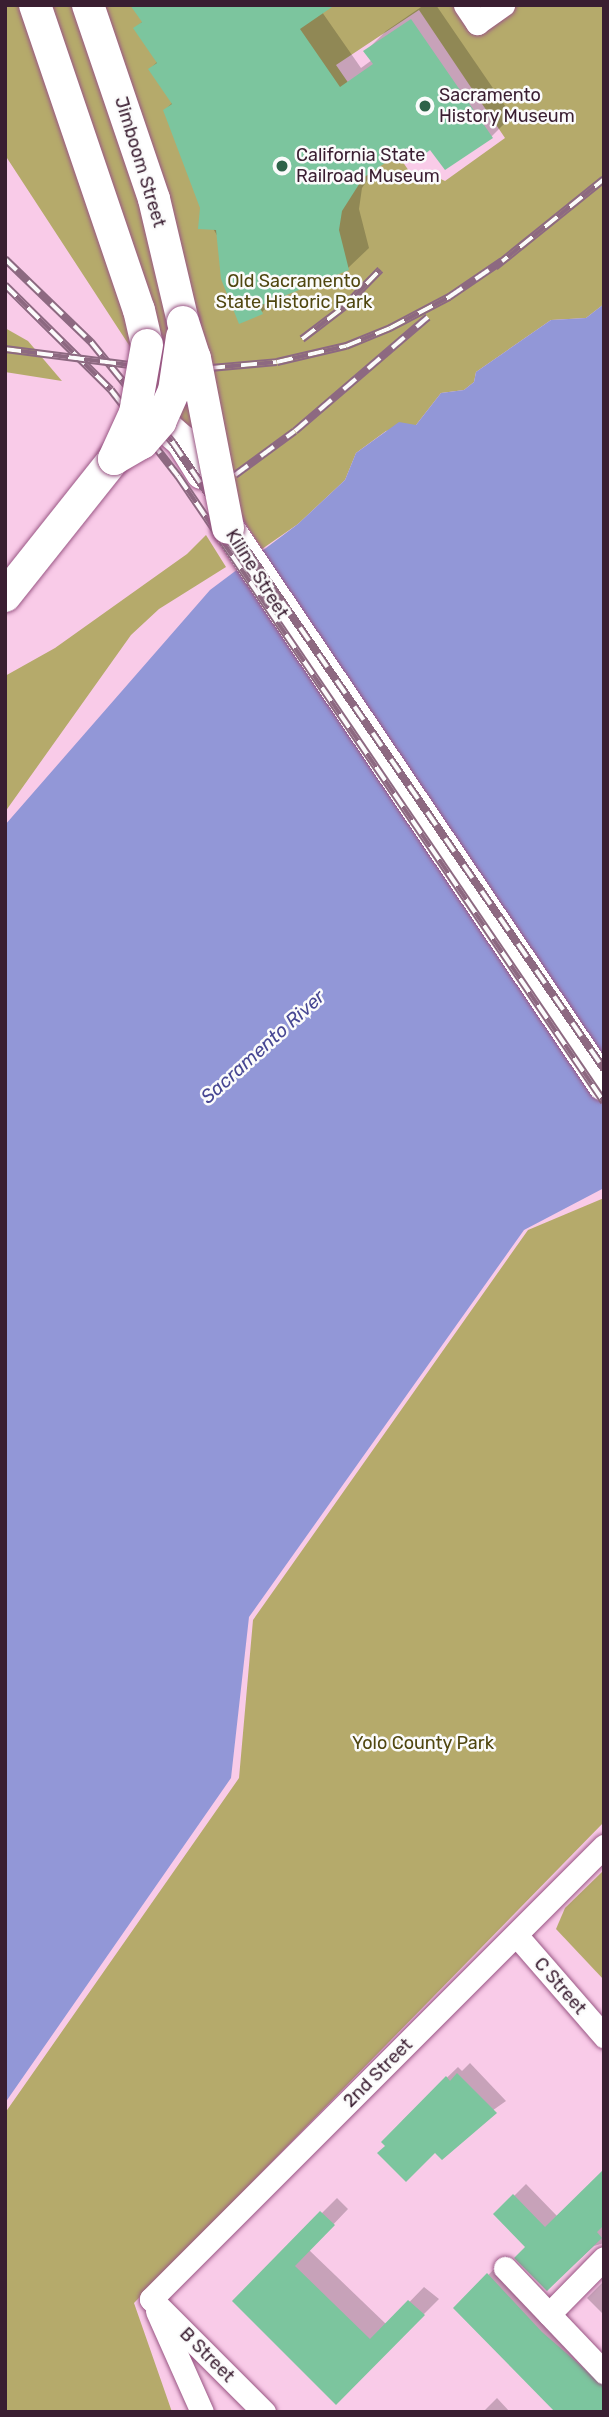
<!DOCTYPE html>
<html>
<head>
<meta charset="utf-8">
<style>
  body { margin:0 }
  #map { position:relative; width:609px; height:2417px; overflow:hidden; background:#f9cbe8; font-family:Rubik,sans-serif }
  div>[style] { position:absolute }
  .green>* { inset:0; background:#b5aa6b }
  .water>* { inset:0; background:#9297d7 }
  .shadow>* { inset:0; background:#0003 }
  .building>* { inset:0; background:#7cc59e }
  .roads { filter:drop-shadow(0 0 2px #995684) drop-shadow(0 0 2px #995684) }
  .street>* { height:23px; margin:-11.5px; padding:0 11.5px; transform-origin:11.5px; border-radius:11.5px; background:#fff }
  .secondary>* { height:32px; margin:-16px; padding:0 16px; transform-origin:16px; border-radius:16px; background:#fff }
  .rail>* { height:8px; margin-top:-4px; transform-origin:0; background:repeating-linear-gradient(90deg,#fbfbfb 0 16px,#8d6981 0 32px); box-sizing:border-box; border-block:2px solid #8d6981 }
  .bridges { filter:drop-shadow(0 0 2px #995684) drop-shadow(0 0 2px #995684) }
  .secondary-bridge>* { height:32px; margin:-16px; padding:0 16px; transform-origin:16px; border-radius:16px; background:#fff }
  .dots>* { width:19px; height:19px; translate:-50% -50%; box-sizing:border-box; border:4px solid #fbfbfb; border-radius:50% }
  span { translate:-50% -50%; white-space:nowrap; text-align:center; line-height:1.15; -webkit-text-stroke:5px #fbfbfb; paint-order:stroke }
  .poi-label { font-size:18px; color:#3a1e31 }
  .left { translate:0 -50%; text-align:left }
  .street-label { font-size:18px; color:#3a1e31 }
  .park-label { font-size:18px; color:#504710 }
  .water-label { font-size:19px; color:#474793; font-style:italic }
  .frame { position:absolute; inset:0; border:7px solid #3a1e31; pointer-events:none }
</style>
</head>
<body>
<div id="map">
  <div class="green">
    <i style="clip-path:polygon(evenodd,5px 5px,604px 5px,604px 304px,586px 318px,551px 320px,476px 372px,474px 382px,464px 390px,441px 393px,416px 425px,386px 431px,356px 453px,345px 480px,298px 524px,262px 549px,5px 155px,5px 5px,419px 10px,505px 138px,445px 181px,428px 173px,409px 171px,336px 65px,419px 10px)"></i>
    <i style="clip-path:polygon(5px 328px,28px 341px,62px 381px,5px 372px)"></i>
    <i style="clip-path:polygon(206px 535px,226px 567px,159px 609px,131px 635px,5px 812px,5px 676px,55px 648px,187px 554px)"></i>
    <i style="clip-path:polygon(604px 1198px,604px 1822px,134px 2303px,172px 2412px,5px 2412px,5px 2113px,239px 1778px,253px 1620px,528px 1230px)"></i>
    <i style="clip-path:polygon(604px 1870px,604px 1980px,556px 1929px,565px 1908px)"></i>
  </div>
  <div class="water">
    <i style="clip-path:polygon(604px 304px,604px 1188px,524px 1230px,249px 1617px,231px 1778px,5px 2103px,5px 825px,210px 590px,298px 524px,345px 480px,356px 453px,399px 422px,416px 425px,441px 393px,464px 390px,474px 382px,476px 372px,551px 320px,586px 318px)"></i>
  </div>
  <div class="shadow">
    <i style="clip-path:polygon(424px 5px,436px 5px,512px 116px,492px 136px,431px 148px,408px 145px,376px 167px,362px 188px,359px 209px,369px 248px,348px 268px,278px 296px,262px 312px,201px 208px,165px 110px,173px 102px,150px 69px,158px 61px,135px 28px,143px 21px,322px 12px,361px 68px,372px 60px,366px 51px,386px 31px)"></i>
    <i style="clip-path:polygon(470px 2063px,506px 2101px,435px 2151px,387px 2146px,403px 2120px,458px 2067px,462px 2071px)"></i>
    <i style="clip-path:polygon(604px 2171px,604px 2243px,594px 2246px,547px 2289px,527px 2247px,496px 2214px,526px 2184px,558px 2217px)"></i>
    <i style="clip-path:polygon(337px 2198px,348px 2209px,309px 2250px,387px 2325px,424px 2287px,439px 2299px,336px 2402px,234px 2301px)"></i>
    <i style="clip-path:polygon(500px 2263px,604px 2368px,604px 2412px,456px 2308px)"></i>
    <i style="clip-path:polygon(604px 2281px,604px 2315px,587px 2298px)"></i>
    <i style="clip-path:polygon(497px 2398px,510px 2412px,483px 2412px)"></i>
  </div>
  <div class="building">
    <i style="clip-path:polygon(130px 5px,335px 5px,300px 29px,340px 87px,373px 64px,363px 51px,411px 19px,493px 138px,445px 170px,430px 150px,416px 161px,407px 148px,363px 178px,342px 211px,339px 230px,349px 270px,259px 306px,263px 314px,239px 324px,221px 279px,216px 230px,198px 229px,200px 208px,163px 110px,172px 104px,148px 69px,157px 63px,133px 28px,142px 22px)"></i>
    <i style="clip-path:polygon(457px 2073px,497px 2113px,442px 2160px,435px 2153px,406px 2182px,377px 2153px,385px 2146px,381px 2142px,446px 2076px,450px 2081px)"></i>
    <i style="clip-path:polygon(604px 2169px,604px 2225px,597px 2232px,602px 2238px,547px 2291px,514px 2258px,525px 2247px,493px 2214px,513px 2194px,545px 2227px)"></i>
    <i style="clip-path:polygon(320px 2211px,335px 2225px,295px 2266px,370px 2339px,408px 2300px,425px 2315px,336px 2405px,232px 2301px)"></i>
    <i style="clip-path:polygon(487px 2273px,542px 2332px,604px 2386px,604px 2412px,555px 2412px,453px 2308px)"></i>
  </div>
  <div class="roads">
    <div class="street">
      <i style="left:465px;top:5px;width:22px;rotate:56deg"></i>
      <i style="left:477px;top:23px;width:32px;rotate:-35deg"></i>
      <i style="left:517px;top:1936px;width:133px;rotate:49deg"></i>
      <i style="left:505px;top:2268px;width:144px;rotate:46.4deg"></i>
      <i style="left:151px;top:2299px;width:641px;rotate:-45deg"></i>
      <i style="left:151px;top:2299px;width:160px;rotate:45deg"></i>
      <i style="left:157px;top:2311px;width:111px;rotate:66deg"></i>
      <i style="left:549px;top:2314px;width:78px;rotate:-45.5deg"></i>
    </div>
    <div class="secondary">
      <i style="left:35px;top:5px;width:322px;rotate:71.2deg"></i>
      <i style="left:139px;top:310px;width:36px;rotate:77deg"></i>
      <i style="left:88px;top:5px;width:205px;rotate:71.2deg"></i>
      <i style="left:154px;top:199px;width:126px;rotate:76.7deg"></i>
      <i style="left:160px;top:422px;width:29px;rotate:41deg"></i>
      <i style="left:182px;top:441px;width:38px;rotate:58deg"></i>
      <i style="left:228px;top:528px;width:672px;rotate:55.98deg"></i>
      <i style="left:5px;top:596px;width:175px;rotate:-51.5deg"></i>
    </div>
  </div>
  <div class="rail">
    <i style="left:5px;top:259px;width:120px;rotate:44deg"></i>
    <i style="left:91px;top:342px;width:130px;rotate:50.9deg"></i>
    <i style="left:173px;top:443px;width:760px;rotate:55.45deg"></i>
    <i style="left:495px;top:267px;width:140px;rotate:-38.9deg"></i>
    <i style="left:5px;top:285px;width:149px;rotate:44.7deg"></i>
    <i style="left:111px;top:390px;width:109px;rotate:52.1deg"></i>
    <i style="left:178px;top:476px;width:757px;rotate:55.76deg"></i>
    <i style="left:302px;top:339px;width:53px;rotate:-37.3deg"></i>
    <i style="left:344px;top:307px;width:52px;rotate:-45.8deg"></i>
    <i style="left:5px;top:349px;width:173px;rotate:7.3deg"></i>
    <i style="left:177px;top:371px;width:100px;rotate:-5.1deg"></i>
    <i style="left:277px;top:362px;width:71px;rotate:-13.1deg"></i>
    <i style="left:346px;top:346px;width:48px;rotate:-22.2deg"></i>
    <i style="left:390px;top:328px;width:67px;rotate:-27.7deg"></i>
    <i style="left:449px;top:297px;width:64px;rotate:-34.2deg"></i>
    <i style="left:235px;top:475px;width:74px;rotate:-36.3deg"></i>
    <i style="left:295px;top:431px;width:175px;rotate:-40.6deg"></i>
  </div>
  <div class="bridges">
    <div class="secondary-bridge">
      <i style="left:183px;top:322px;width:38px;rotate:72deg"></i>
      <i style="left:195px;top:358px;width:173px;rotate:79deg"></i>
      <i style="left:114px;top:459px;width:32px;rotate:-30deg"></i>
      <i style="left:142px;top:443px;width:28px;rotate:-49deg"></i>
      <i style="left:160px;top:422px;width:34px;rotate:-66deg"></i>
      <i style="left:174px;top:391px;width:55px;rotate:-81.6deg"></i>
      <i style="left:114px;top:459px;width:51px;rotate:-65.5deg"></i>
      <i style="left:135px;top:413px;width:69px;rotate:-80deg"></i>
    </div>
  </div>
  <div class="dots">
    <i style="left:425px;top:106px;background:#2e6349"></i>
    <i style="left:282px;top:166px;background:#2e6349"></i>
  </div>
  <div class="poi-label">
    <span class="left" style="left:439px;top:106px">Sacramento<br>History Museum</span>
    <span class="left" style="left:296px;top:166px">California State<br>Railroad Museum</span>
  </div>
  <div class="street-label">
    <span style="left:140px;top:162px;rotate:73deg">Jimboom Street</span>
    <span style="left:257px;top:574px;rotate:58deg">Kiline Street</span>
    <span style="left:560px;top:1986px;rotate:49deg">C Street</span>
    <span style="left:378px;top:2073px;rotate:-45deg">2nd Street</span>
    <span style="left:207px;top:2355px;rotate:45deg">B Street</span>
  </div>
  <div class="park-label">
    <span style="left:294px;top:292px">Old Sacramento<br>State Historic Park</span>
    <span style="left:423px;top:1743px">Yolo County Park</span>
  </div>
  <div class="water-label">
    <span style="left:263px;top:1047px;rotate:-42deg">Sacramento River</span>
  </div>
  <div class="frame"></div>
</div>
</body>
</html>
